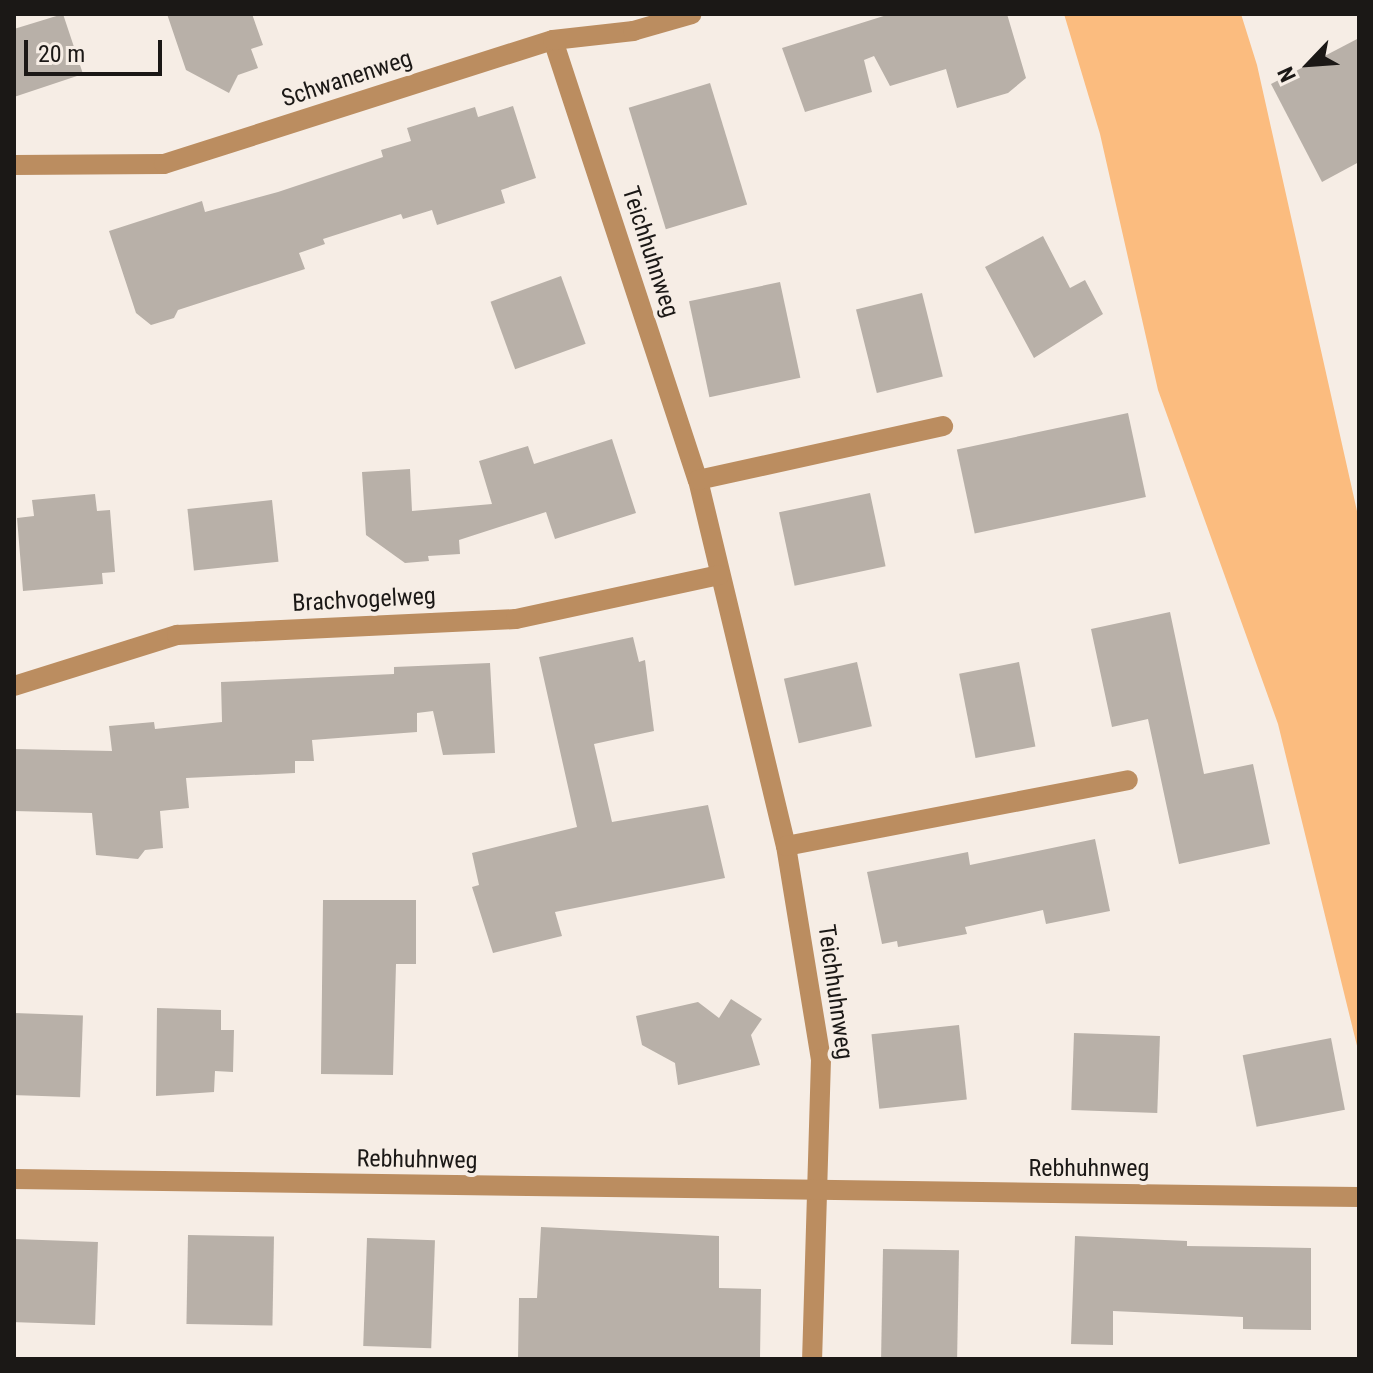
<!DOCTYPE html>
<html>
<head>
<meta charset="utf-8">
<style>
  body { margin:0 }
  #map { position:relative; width:1373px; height:1373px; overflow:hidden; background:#f6ede5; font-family:"Roboto Condensed",sans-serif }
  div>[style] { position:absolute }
  .green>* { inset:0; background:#fbbc7f }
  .building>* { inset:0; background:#b8b0a8; transform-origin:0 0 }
  .minor>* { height:20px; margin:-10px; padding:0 10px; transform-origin:10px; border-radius:10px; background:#bb8d60 }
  span { translate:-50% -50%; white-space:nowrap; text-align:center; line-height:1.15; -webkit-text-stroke:8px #f6ede5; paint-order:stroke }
  .street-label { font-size:24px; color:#1b1816 }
  .frame { position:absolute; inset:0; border:16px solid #1b1816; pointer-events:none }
  .north { position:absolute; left:1269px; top:24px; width:80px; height:80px; -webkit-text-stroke:6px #f6ede5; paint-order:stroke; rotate:245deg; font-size:22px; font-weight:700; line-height:32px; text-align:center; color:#1b1816 }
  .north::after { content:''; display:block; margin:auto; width:28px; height:36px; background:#1b1816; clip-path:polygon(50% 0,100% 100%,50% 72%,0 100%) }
  .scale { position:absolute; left:24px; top:40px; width:138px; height:36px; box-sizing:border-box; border:4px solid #1b1816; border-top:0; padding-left:10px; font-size:24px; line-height:28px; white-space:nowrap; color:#1b1816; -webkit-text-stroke:6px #f6ede5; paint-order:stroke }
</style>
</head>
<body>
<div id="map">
  <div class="green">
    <i style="clip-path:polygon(1064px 14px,1241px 14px,1257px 65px,1359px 520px,1359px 1054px,1278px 724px,1158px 390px,1100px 134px)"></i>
  </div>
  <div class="building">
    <i style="clip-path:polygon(63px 14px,83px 74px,14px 97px,14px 29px)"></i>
    <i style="clip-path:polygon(167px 14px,252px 14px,263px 45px,251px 49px,258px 68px,238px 75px,229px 93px,186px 70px)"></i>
    <i style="clip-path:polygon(890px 14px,1007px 14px,1026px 78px,1008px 93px,957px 108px,946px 69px,890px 86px,874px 56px,864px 60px,872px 92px,805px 112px,782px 48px)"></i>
    <i style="clip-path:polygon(1359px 38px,1359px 162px,1322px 182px,1271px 84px)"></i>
    <i style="left:710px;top:83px;width:127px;height:85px;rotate:73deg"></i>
    <i style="clip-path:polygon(513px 106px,536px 178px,501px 190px,505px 203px,437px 225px,432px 210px,403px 219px,401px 214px,323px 239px,325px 244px,299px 253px,305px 269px,178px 310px,174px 318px,151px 325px,136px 313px,109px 231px,202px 201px,205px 212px,278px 192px,383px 157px,381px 150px,411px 141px,407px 128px,475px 107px,478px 117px)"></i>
    <i style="clip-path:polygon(1043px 236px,1070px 288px,1085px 280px,1103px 314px,1034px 358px,985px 267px)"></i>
    <i style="left:561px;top:276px;width:72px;height:75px;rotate:70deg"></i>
    <i style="left:780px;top:282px;width:98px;height:93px;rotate:78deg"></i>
    <i style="left:922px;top:293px;width:86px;height:68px;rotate:76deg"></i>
    <i style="left:1128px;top:413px;width:86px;height:175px;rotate:78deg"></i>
    <i style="clip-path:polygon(612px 439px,636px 513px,555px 539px,546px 512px,459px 540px,460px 554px,428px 556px,429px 561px,405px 563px,366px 535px,362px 472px,410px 469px,412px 511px,492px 504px,479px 461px,528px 446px,534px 464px)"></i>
    <i style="left:870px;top:493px;width:75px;height:93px;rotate:78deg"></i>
    <i style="clip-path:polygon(95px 494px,97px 511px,110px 510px,115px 572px,102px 573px,103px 584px,23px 591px,17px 518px,34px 516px,32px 500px)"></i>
    <i style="left:272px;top:500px;width:62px;height:85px;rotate:84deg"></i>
    <i style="clip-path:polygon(1170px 612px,1204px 774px,1253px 764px,1270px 844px,1179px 864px,1148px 719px,1112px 727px,1091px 629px)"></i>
    <i style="clip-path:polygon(633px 637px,639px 662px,645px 660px,654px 731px,594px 744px,612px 822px,708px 805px,725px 878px,555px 912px,562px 936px,493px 953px,472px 887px,479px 885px,472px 853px,577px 827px,539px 657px)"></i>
    <i style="left:857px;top:662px;width:66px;height:75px;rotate:77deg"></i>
    <i style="left:1019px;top:662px;width:86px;height:61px;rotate:79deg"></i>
    <i style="clip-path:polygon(490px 663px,495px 753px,443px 755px,433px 711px,417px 713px,417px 732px,312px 740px,314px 761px,295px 761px,295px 773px,186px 778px,189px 808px,160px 811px,163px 848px,145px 850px,138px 859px,96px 855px,92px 813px,14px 811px,14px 749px,112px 751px,109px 726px,154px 722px,155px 729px,222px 722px,221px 682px,394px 674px,394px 667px)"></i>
    <i style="clip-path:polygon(1095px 839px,1110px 911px,1046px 924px,1043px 910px,965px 927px,967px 934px,898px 947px,897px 941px,882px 944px,867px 872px,968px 852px,970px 865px)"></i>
    <i style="clip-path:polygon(323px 900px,416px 900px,416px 964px,396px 964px,393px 1075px,321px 1074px)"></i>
    <i style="clip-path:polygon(731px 999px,762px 1019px,751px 1035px,760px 1065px,678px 1085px,675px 1063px,642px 1045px,636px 1016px,698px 1002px,719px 1018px)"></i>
    <i style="clip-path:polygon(157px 1008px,221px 1010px,221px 1030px,234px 1030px,233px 1072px,215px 1071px,214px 1092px,156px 1096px)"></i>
    <i style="left:14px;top:1013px;width:69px;height:82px;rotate:2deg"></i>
    <i style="left:959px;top:1025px;width:75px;height:88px;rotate:84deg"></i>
    <i style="left:1074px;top:1033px;width:86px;height:77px;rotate:2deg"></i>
    <i style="left:1331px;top:1038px;width:73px;height:90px;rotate:79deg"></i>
    <i style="clip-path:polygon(541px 1227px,719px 1236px,719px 1288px,761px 1289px,760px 1359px,518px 1359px,519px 1298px,537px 1298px)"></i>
    <i style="left:188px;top:1235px;width:86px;height:89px;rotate:1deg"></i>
    <i style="clip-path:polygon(1075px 1236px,1187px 1241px,1187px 1246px,1311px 1248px,1311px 1330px,1243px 1329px,1243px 1317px,1113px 1311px,1113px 1345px,1071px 1344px)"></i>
    <i style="left:367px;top:1238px;width:68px;height:108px;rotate:2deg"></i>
    <i style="left:14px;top:1239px;width:84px;height:83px;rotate:2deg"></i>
    <i style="left:883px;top:1249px;width:76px;height:110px;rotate:1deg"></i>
  </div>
  <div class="minor">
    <i style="left:553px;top:40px;width:463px;rotate:71.8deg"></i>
    <i style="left:698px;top:480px;width:376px;rotate:76.5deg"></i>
    <i style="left:786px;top:846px;width:216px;rotate:80.7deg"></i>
    <i style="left:821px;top:1059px;width:300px;rotate:91.7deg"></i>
    <i style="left:14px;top:165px;width:150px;rotate:-0.4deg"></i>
    <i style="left:164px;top:164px;width:408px;rotate:-17.7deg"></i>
    <i style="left:553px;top:40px;width:81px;rotate:-6.4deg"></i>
    <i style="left:633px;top:31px;width:61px;rotate:-16.1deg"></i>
    <i style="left:698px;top:480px;width:251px;rotate:-12.4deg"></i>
    <i style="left:14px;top:686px;width:171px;rotate:-17.4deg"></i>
    <i style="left:177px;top:635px;width:339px;rotate:-2.7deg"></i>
    <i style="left:516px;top:619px;width:208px;rotate:-12.2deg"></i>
    <i style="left:786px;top:846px;width:348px;rotate:-10.9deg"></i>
    <i style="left:14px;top:1179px;width:1345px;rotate:0.77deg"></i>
  </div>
  <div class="street-label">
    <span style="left:347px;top:79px;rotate:-18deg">Schwanenweg</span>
    <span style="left:650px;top:252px;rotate:72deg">Teichhuhnweg</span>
    <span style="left:364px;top:600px;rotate:-3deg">Brachvogelweg</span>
    <span style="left:835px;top:992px;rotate:82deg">Teichhuhnweg</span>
    <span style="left:417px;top:1160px;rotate:1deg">Rebhuhnweg</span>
    <span style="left:1089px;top:1169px">Rebhuhnweg</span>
  </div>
  <div class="frame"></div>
  <div class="north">N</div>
  <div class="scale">20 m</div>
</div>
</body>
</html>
